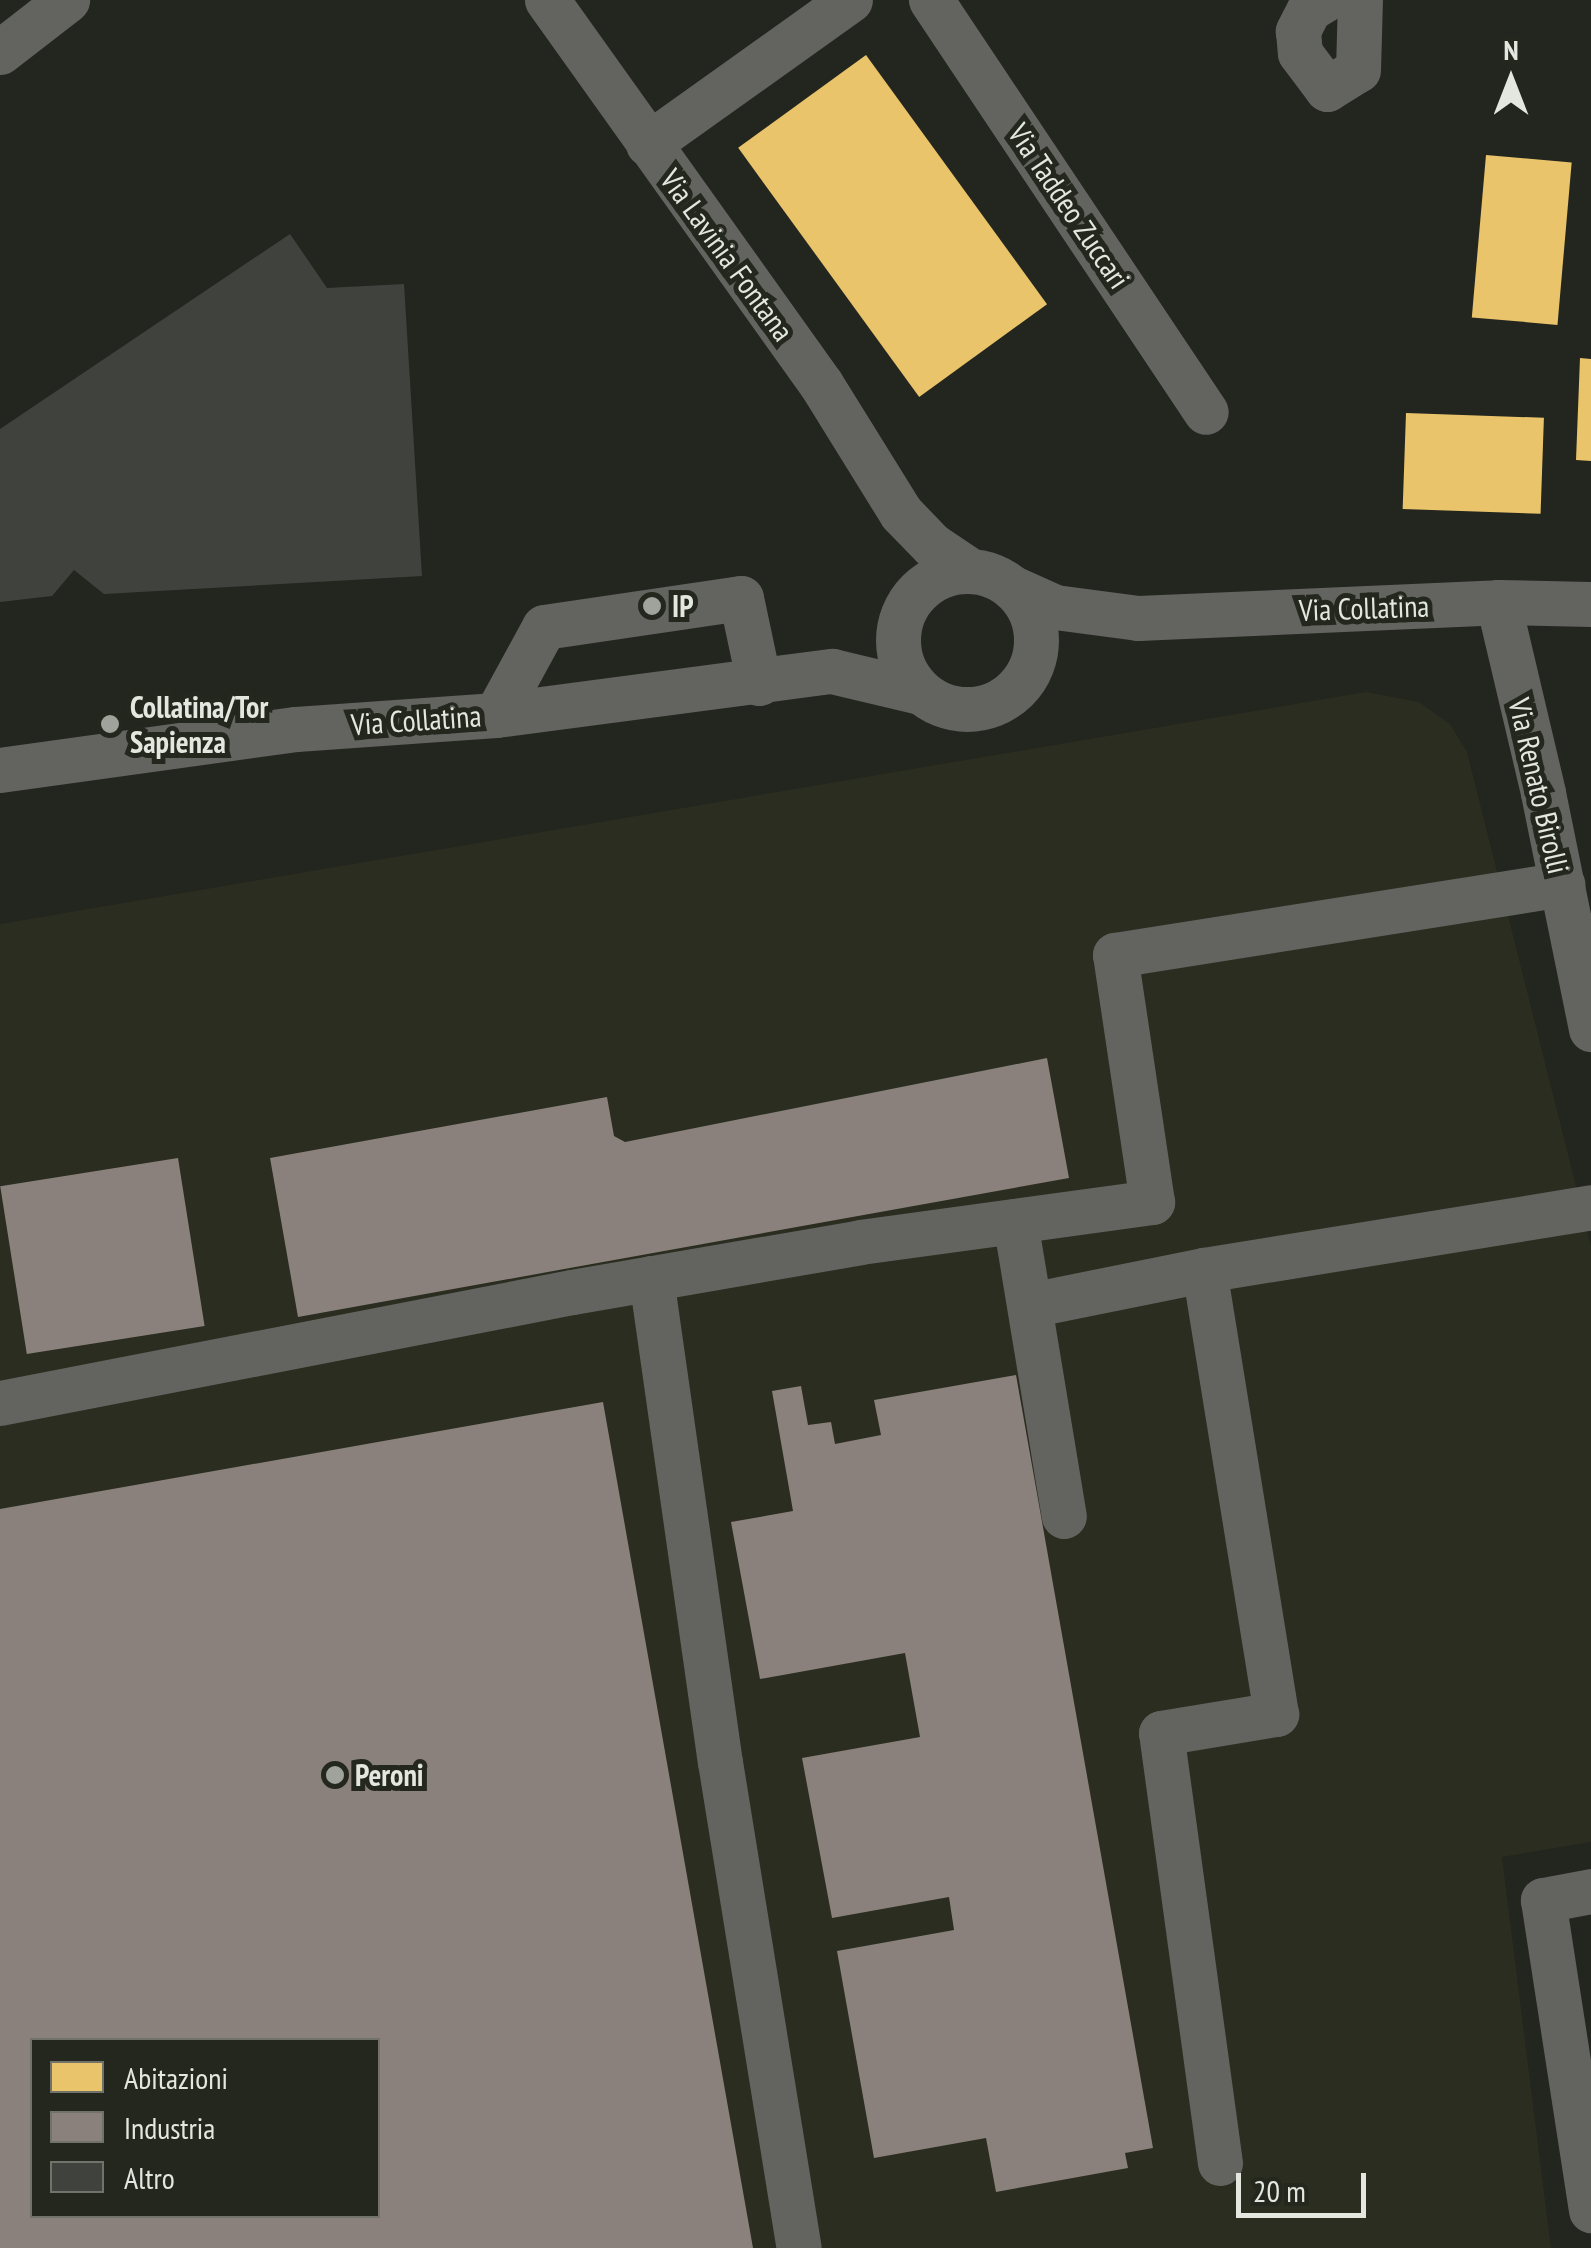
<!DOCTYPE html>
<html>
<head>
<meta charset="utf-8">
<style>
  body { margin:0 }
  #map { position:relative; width:1591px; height:2248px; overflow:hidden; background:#23251f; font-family:"PT Sans Narrow",sans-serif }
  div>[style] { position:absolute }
  .built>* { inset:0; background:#2a2d1f }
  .homes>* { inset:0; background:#e9c46a; transform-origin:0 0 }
  .industry>* { inset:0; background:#8a817c; transform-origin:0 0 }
  .building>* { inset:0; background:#40423e }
  .minor>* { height:45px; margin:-22.5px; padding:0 22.5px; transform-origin:22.5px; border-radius:22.5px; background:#636360 }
  .minor>.ring { margin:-22.5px; padding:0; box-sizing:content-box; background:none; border:45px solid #636360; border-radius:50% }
  .dots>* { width:28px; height:28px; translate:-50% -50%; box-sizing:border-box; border:5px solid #24271d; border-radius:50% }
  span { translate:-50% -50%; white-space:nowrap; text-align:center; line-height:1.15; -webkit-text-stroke:10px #24271d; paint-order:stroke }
  .street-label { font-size:30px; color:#e4e6e0 }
  .poi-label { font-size:30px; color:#e4e6e0; font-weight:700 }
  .left { translate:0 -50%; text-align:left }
  .legend { position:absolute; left:30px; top:2038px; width:350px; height:180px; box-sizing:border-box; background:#24271d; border:2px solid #71736b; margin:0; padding:12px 18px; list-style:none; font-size:30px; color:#e4e6e0 }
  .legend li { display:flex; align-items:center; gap:20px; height:50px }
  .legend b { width:50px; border:2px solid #71736b }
  .north { position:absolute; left:1461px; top:30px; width:100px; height:100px; -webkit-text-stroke:8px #24271d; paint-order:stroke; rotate:0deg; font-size:28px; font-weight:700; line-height:40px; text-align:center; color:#e4e6e0 }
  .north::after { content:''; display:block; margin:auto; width:35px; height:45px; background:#e4e6e0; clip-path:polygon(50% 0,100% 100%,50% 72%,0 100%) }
  .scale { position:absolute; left:1236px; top:2173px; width:130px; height:45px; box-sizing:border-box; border:5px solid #e4e6e0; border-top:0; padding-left:12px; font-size:30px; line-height:35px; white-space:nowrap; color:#e4e6e0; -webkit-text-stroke:8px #24271d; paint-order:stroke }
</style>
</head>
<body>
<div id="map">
  <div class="built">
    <i style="clip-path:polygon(evenodd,1366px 692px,1419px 702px,1450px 724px,1467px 752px,1591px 1246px,1591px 1842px,1502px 1857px,1551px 2248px,0 2248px,0 924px,1366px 692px,32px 2040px,378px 2040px,378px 2216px,32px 2216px,32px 2040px)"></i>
  </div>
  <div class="homes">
    <i style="left:866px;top:55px;width:308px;height:158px;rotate:54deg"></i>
    <i style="left:1486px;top:155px;width:86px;height:163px;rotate:5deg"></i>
    <i style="clip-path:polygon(1580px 358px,1591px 359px,1591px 461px,1576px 460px)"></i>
    <i style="left:1406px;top:413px;width:138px;height:96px;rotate:2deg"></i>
  </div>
  <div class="industry">
    <i style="clip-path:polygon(1047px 1058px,1069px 1178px,298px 1317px,270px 1158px,607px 1097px,614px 1136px,625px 1142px)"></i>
    <i style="left:178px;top:1158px;width:170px;height:180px;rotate:81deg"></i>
    <i style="clip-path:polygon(1016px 1375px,1153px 2148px,1125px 2153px,1128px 2168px,996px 2192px,986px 2138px,874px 2158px,837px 1951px,954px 1930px,949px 1897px,832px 1918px,802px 1758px,920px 1737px,905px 1653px,760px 1679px,731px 1522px,793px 1511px,772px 1391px,801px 1386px,808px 1425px,831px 1422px,835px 1444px,881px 1435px,874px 1400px)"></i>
    <i style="clip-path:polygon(evenodd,603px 1402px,753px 2248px,0 2248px,0 1509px,603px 1402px,32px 2040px,378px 2040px,378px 2216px,32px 2216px,32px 2040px)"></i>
  </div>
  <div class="building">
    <i style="clip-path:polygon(290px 234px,327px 288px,404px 284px,422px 576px,104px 594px,74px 570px,52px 596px,0 602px,0 429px)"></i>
  </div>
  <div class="minor">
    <i style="left:547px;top:0;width:472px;rotate:54.5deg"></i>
    <i style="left:821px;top:384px;width:152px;rotate:58.2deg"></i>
    <i style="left:901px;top:513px;width:45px;rotate:45.9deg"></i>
    <i style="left:932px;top:545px;width:43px;rotate:33.7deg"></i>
    <i style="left:931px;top:0;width:495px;rotate:56.3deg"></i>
    <i style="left:1324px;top:0;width:17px;rotate:149deg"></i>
    <i style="left:1309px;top:9px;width:25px;rotate:117deg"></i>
    <i style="left:1298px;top:31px;width:22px;rotate:85deg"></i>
    <i style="left:1300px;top:53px;width:45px;rotate:53.1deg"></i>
    <i style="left:1327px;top:89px;width:36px;rotate:-32deg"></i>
    <i style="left:1358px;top:70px;width:70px;rotate:-88.4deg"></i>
    <i style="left:0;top:52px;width:85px;rotate:-37.8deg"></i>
    <i style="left:648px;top:144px;width:248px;rotate:-35.5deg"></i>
    <i class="ring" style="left:898px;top:571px;width:93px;height:93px"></i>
    <i style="left:1015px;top:589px;width:44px;rotate:24.2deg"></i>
    <i style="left:1055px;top:607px;width:84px;rotate:7.5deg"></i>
    <i style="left:1138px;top:618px;width:360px;rotate:-2.5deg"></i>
    <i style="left:1498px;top:602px;width:93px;rotate:1.2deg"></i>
    <i style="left:1498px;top:602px;width:196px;rotate:76.7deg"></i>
    <i style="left:1543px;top:793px;width:241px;rotate:78.5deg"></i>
    <i style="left:496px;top:715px;width:100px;rotate:-61.4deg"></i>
    <i style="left:544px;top:627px;width:199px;rotate:-8.4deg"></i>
    <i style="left:741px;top:598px;width:87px;rotate:78deg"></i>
    <i style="left:0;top:770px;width:299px;rotate:-7.9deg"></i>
    <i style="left:296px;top:729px;width:200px;rotate:-4deg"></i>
    <i style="left:496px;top:715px;width:339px;rotate:-7.5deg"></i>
    <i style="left:832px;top:671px;width:90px;rotate:13.4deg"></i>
    <i style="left:1015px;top:1221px;width:299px;rotate:80.6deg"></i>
    <i style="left:651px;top:1278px;width:489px;rotate:81.9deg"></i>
    <i style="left:720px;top:1762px;width:492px;rotate:80.8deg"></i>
    <i style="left:1030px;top:1305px;width:177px;rotate:-11.4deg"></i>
    <i style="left:0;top:1403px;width:583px;rotate:-10.98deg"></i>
    <i style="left:572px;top:1292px;width:292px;rotate:-9.8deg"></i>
    <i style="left:860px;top:1242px;width:295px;rotate:-7.8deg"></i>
    <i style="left:1152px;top:1202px;width:250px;rotate:-98.5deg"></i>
    <i style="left:1115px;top:955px;width:453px;rotate:-9deg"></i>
    <i style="left:1591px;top:1891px;width:49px;rotate:169.4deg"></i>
    <i style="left:1543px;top:1900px;width:314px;rotate:81.2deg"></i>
    <i style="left:1220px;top:2163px;width:434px;rotate:-97.8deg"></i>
    <i style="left:1161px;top:1733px;width:117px;rotate:-9.4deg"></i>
    <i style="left:1276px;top:1714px;width:450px;rotate:-99.2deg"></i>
    <i style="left:1204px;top:1270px;width:392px;rotate:-9.2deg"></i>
  </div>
  <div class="dots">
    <i style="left:652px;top:606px;background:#a0a29c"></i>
    <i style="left:110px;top:724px;background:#a0a29c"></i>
    <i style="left:335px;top:1775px;background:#a0a29c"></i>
  </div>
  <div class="street-label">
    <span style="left:1069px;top:206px;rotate:56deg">Via Taddeo Zuccari</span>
    <span style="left:727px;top:255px;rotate:54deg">Via Lavinia Fontana</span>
    <span style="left:1364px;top:608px;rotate:-2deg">Via Collatina</span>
    <span style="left:416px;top:720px;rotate:-4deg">Via Collatina</span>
    <span style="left:1539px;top:786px;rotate:77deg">Via Renato Birolli</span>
  </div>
  <div class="poi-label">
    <span class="left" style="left:672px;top:606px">IP</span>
    <span class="left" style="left:130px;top:724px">Collatina/Tor<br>Sapienza</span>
    <span class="left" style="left:355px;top:1775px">Peroni</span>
  </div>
  <ul class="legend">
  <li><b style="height:28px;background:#e9c46a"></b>Abitazioni</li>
  <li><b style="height:28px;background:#8a817c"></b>Industria</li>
  <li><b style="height:28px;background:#40423e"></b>Altro</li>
  </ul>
  <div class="north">N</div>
  <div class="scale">20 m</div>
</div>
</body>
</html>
